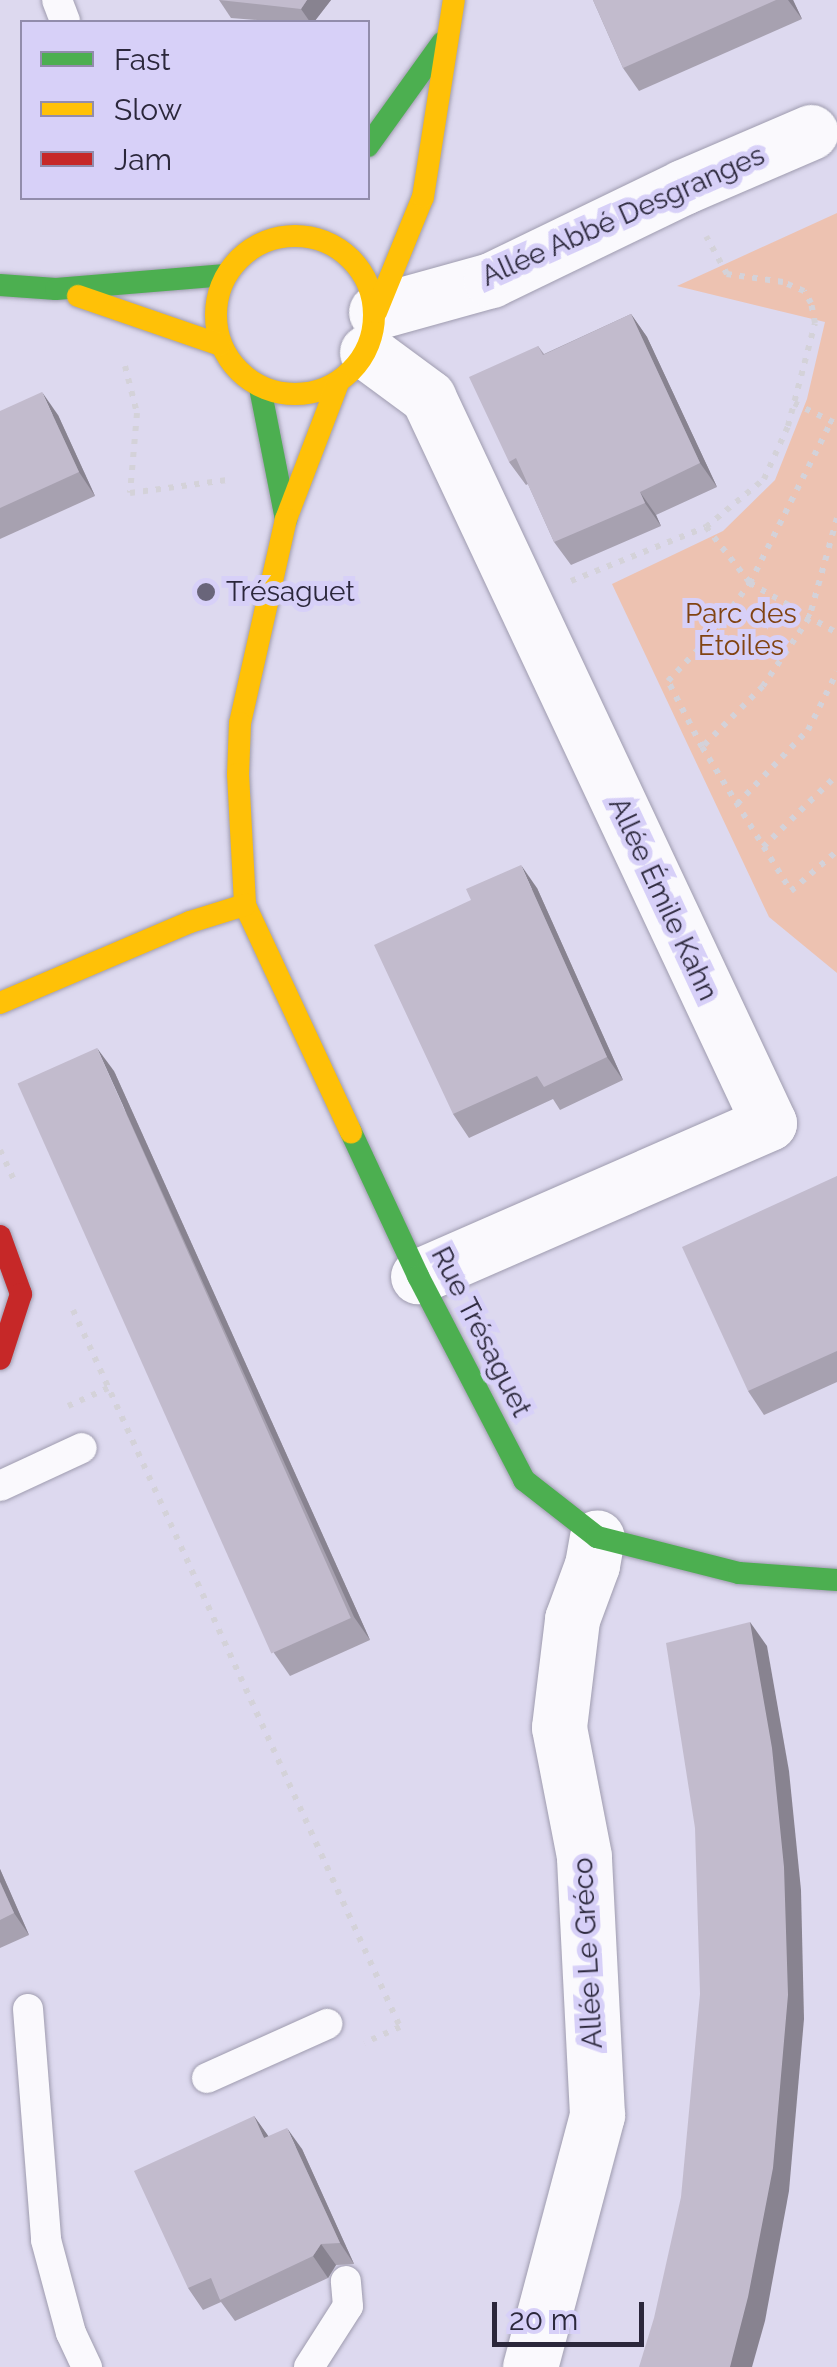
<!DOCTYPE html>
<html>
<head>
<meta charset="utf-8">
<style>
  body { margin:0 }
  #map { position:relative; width:837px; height:2367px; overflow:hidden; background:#ddd9ef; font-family:Raleway,sans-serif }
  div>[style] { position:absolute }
  .green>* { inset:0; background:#edc2b1 }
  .path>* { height:6px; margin-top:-3px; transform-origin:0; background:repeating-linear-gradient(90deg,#d4d2d9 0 5px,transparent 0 13px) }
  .roads { filter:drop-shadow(0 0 2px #9f9caf) drop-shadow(0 0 2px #9f9caf) }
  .lane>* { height:30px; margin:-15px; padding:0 15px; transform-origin:15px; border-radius:15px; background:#faf9fd }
  .street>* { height:55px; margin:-27.5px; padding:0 27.5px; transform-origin:27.5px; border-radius:27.5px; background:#faf9fd }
  .fast>* { height:22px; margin:-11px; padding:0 11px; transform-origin:11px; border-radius:11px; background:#4caf50 }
  .slow>* { height:22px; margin:-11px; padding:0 11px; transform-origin:11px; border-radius:11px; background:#ffc107 }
  .slow>.ring { margin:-11px; padding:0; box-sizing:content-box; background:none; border:22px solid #ffc107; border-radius:50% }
  .jam>* { height:22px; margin:-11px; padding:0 11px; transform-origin:11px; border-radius:11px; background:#c62828 }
  .wall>* { inset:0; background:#a7a1b0 }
  .shaded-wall>* { inset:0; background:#888390 }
  .building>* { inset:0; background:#c2bbcd; transform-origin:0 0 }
  .dots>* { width:28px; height:28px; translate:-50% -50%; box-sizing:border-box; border:5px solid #d7d0f8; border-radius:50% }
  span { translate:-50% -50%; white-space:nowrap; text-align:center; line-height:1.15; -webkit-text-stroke:10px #d7d0f8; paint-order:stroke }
  .street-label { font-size:28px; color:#2b273b }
  .poi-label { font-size:28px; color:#2b273b }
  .left { translate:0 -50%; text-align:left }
  .park-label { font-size:28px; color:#814312 }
  .legend { position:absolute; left:20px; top:20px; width:350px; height:180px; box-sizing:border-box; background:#d7d0f8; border:2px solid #928cac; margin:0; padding:12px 18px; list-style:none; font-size:30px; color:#2b273b }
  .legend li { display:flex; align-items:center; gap:20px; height:50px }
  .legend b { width:50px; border:2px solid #928cac }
  .scale { position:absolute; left:492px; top:2302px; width:152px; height:45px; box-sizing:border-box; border:5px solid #2b273b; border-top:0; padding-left:12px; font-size:30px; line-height:35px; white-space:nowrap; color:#2b273b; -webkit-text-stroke:8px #d7d0f8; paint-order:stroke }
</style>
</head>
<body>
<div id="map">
  <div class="green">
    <i style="clip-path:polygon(837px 213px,837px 973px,769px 917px,612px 584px,723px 531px,775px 480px,807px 399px,825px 322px,677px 286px)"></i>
  </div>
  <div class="path">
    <i style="left:125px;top:366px;width:49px;rotate:75.7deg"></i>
    <i style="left:137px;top:413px;width:80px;rotate:95deg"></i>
    <i style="left:130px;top:493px;width:98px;rotate:-7.6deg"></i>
    <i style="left:794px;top:403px;width:48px;rotate:26deg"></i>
    <i style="left:837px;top:518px;width:104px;rotate:105.6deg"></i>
    <i style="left:809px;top:618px;width:82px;rotate:124.1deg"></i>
    <i style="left:763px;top:686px;width:86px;rotate:135deg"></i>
    <i style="left:702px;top:747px;width:169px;rotate:58.3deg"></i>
    <i style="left:791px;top:891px;width:61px;rotate:-41deg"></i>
    <i style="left:706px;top:527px;width:71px;rotate:51.8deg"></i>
    <i style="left:750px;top:583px;width:100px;rotate:29.9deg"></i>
    <i style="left:571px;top:581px;width:145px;rotate:-21.8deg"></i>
    <i style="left:706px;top:527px;width:75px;rotate:-39.6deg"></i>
    <i style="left:764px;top:479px;width:58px;rotate:-65.6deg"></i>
    <i style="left:788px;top:426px;width:106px;rotate:-75.3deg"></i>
    <i style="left:815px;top:323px;width:20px;rotate:-101deg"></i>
    <i style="left:811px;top:303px;width:14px;rotate:-120deg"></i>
    <i style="left:804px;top:291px;width:23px;rotate:-157deg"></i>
    <i style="left:783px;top:282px;width:57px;rotate:-171.9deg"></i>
    <i style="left:727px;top:274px;width:43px;rotate:-118.9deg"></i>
    <i style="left:702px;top:747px;width:74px;rotate:-117.3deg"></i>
    <i style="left:668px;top:681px;width:59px;rotate:-46.4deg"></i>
    <i style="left:709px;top:638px;width:69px;rotate:-53.3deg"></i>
    <i style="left:750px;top:583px;width:182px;rotate:-63.3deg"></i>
    <i style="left:737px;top:804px;width:103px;rotate:-46.2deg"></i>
    <i style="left:808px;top:730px;width:65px;rotate:-63.4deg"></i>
    <i style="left:763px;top:847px;width:103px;rotate:-44.2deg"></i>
    <i style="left:0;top:1150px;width:38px;rotate:65deg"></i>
    <i style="left:73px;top:1310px;width:788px;rotate:65.48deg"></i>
    <i style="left:400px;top:2027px;width:39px;rotate:156deg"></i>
    <i style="left:68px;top:1406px;width:44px;rotate:-24.2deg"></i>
  </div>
  <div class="roads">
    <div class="lane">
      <i style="left:57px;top:0;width:22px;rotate:69deg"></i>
      <i style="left:0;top:1486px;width:90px;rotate:-24.9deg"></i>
      <i style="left:28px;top:2009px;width:232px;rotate:85.5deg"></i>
      <i style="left:46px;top:2240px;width:96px;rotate:75deg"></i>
      <i style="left:71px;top:2333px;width:38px;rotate:65deg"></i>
      <i style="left:207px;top:2078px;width:132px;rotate:-24.2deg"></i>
      <i style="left:309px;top:2367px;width:72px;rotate:-57.4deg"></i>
      <i style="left:348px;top:2306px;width:25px;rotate:-95deg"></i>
    </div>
    <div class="street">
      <i style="left:376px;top:312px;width:119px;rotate:-15.5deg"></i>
      <i style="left:491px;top:280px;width:213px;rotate:-25.8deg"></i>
      <i style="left:683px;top:187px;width:139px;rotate:-23.3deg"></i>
      <i style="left:367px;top:352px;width:76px;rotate:36.4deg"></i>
      <i style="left:428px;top:397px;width:802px;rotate:64.84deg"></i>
      <i style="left:769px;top:1123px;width:383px;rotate:156.4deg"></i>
      <i style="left:530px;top:2367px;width:261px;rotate:-75.1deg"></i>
      <i style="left:597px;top:2115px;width:259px;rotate:-92.9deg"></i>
      <i style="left:584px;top:1856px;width:131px;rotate:-101deg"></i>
      <i style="left:559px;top:1727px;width:109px;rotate:-83.1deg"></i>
      <i style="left:572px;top:1619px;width:58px;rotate:-69.7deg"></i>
      <i style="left:592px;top:1565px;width:28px;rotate:-80deg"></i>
    </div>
    <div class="fast">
      <i style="left:368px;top:146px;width:127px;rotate:-54.3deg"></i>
      <i style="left:0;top:285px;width:56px;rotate:4.1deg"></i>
      <i style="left:56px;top:289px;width:170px;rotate:-4.7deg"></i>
      <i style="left:260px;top:388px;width:134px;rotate:78.8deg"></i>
      <i style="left:351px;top:1132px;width:159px;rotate:65deg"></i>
      <i style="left:418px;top:1276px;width:230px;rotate:62.5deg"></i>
      <i style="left:524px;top:1480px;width:93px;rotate:38deg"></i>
      <i style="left:597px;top:1537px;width:146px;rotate:14.2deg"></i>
      <i style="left:739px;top:1573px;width:98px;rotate:4.1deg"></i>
    </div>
    <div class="slow">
      <i class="ring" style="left:216px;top:236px;width:136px;height:136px"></i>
      <i style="left:78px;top:296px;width:150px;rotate:19deg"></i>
      <i style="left:376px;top:312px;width:124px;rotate:-67.8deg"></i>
      <i style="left:423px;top:197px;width:199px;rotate:-81.1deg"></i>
      <i style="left:338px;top:383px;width:146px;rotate:110.9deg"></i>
      <i style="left:286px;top:519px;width:209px;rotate:102.7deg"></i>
      <i style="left:240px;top:723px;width:51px;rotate:92.2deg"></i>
      <i style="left:238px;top:774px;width:131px;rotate:86.9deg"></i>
      <i style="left:245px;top:905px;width:251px;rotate:65deg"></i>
      <i style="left:0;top:1003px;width:207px;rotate:-23.1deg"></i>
      <i style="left:190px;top:922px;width:58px;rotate:-17.2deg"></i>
    </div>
    <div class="jam">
      <i style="left:0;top:1236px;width:62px;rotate:70.1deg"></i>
      <i style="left:21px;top:1294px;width:68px;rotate:107.9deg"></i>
    </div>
  </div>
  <div class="wall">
    <i style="clip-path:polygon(219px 0,331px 0,314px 22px,284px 22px,231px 18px)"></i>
    <i style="clip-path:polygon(593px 0,793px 0,802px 19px,639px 91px,623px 68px)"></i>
    <i style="clip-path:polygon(631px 314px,647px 337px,717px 487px,656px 515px,661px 526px,571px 565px,554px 542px,528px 484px,526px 485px,509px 462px,538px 346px,544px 354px)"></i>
    <i style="clip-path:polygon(0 411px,58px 415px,95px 496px,0 539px)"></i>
    <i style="clip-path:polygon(537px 888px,623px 1080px,560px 1110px,553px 1099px,469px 1138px,453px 1114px,471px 900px)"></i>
    <i style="clip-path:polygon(114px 1071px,370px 1640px,290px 1676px,274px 1653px)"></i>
    <i style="clip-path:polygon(837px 1176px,837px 1382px,764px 1415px,748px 1391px)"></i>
    <i style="clip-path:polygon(0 1869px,29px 1935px,0 1948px)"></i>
    <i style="clip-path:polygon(254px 2116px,268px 2136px,302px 2149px,354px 2264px,336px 2265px,328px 2278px,235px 2321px,221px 2302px,203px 2310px,188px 2288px)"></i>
  </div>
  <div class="shaded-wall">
    <i style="clip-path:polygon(307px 0,331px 0,314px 22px,310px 22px,301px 9px)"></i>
    <i style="clip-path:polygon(788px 0,793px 0,802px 19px)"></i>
    <i style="clip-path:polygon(631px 314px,647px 337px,717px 487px,700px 463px)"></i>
    <i style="clip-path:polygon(42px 392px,58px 415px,95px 496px,79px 472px)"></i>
    <i style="clip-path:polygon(640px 492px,656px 515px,661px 526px,645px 503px)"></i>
    <i style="clip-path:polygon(521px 865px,537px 888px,623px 1080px,607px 1057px)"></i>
    <i style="clip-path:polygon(97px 1048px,114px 1071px,370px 1640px,354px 1617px)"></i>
    <i style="clip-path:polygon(750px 1622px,767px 1646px,789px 1771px,801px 1890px,804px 2019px,789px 2191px,765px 2321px,752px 2367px,730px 2367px)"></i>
    <i style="clip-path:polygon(0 1869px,29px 1935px,14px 1913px,0 1882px)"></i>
    <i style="clip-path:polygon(254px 2116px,269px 2137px,264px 2138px)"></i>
    <i style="clip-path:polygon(287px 2128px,302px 2149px,354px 2264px,340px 2243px)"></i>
    <i style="clip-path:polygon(321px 2244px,336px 2265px,328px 2278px,313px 2256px)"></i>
  </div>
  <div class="building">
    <i style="clip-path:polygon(219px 0,307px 0,301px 9px)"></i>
    <i style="clip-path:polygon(593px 0,776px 0,623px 68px)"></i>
    <i style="clip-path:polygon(631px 314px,700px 463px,640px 492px,645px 503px,554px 542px,516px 458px,509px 462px,469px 377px,538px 346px,543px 355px)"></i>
    <i style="clip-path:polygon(42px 392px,79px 472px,0 508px,0 411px)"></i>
    <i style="clip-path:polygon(521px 865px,607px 1057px,544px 1087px,537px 1076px,453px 1114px,374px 945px,471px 900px,466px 889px)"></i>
    <i style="left:97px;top:1048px;width:624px;height:87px;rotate:66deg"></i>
    <i style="clip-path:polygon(837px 1176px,837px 1351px,748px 1391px,682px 1247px)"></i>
    <i style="clip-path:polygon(750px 1622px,772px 1748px,784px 1867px,788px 1995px,773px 2168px,748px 2297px,730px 2367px,639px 2367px,654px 2318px,681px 2197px,700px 1994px,695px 1828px,666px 1643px)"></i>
    <i style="clip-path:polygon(0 1882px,14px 1913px,0 1920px)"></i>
    <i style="clip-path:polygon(254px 2116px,264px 2138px,287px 2128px,340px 2243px,321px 2244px,313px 2256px,220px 2300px,211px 2278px,188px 2288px,134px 2171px)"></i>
  </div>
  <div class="dots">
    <i style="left:206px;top:592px;background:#69657a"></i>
  </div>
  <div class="street-label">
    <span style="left:623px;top:216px;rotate:-24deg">Allée Abbé Desgranges</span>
    <span style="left:663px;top:899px;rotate:65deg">Allée Émile Kahn</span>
    <span style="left:481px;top:1332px;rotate:63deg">Rue Trésaguet</span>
    <span style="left:588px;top:1953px;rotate:-93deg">Allée Le Gréco</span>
  </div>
  <div class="poi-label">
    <span class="left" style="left:226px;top:592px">Trésaguet</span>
  </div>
  <div class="park-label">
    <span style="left:741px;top:630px">Parc des<br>Étoiles</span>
  </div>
  <ul class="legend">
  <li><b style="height:12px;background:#4caf50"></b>Fast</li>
  <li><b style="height:12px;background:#ffc107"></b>Slow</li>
  <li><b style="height:12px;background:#c62828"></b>Jam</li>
  </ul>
  <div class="scale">20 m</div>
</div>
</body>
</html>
